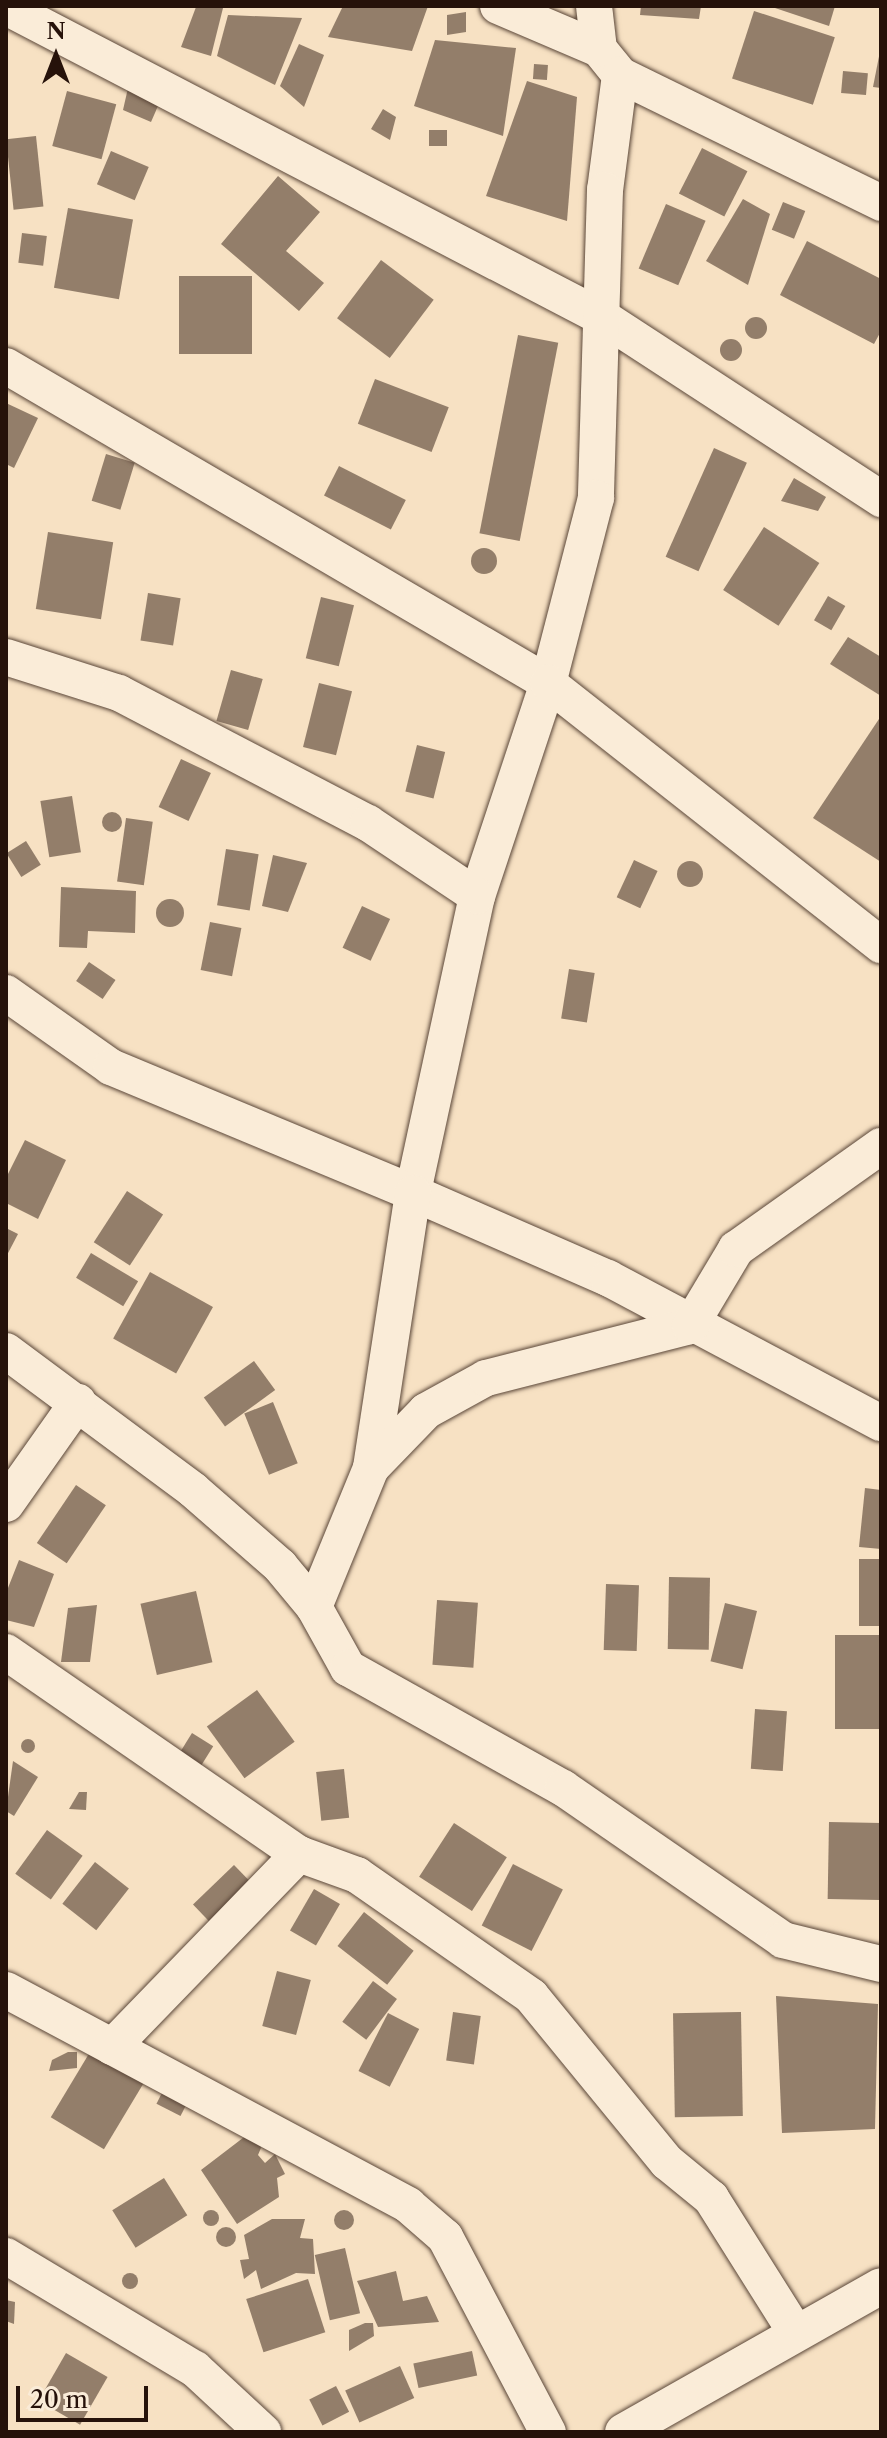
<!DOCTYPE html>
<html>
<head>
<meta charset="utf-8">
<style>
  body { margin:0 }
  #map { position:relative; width:887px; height:2438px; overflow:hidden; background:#f7e1c3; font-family:"Libre Caslon Text",serif }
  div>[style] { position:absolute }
  .building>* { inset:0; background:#937e6a; transform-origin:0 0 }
  .round { border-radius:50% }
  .roads { filter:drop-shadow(0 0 2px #5a4638) drop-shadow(0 0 2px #5a4638) }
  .street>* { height:36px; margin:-18px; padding:0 18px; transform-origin:18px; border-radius:18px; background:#faecd8 }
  span { translate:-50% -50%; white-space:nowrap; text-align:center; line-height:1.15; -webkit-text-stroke:7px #faecd8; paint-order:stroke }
  .frame { position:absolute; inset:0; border:8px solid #26120a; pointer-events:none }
  .north { position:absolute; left:16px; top:16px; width:80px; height:80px; -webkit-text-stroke:6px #faecd8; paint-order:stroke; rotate:0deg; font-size:22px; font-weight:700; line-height:32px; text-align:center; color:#26120a }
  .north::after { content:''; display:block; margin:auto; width:28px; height:36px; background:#26120a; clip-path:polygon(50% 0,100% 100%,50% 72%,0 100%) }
  .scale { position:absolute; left:16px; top:2386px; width:132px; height:36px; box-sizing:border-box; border:4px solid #26120a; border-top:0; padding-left:10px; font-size:24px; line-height:28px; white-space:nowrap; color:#26120a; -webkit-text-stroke:6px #faecd8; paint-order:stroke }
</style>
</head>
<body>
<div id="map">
  <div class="building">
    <i style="clip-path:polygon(343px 6px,428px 6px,412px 51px,328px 37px)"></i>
    <i style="clip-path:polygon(641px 6px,701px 6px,699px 19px,640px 15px)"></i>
    <i style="clip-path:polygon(769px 6px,835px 6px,829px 26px)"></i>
    <i style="clip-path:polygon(196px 7px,223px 8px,211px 56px,181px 47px)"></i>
    <i style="left:754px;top:11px;width:85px;height:71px;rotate:18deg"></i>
    <i style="clip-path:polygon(466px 12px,466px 32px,447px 35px,447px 15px)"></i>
    <i style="clip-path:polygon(228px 15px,302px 18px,275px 85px,217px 56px)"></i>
    <i style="clip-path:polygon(435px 40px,516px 48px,503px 136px,414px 106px)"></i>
    <i style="clip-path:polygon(299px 44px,324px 55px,304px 107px,280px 86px)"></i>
    <i style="clip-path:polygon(881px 46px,881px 88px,873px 87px)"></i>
    <i style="left:534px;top:64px;width:14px;height:15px;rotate:4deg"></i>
    <i style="left:843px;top:71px;width:25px;height:22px;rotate:5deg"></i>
    <i style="clip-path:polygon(527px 81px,577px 97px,567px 221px,486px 196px)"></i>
    <i style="clip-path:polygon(128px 88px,161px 99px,151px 122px,123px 110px)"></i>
    <i style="left:67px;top:91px;width:51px;height:57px;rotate:15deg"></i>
    <i style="clip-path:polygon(383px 109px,396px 117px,390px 140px,371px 129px)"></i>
    <i style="left:429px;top:130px;width:18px;height:16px"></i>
    <i style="left:36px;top:136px;width:71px;height:30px;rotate:84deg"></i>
    <i style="left:702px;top:148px;width:51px;height:51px;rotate:27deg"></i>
    <i style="left:111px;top:151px;width:41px;height:36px;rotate:23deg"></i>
    <i style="clip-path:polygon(278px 176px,320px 212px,286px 251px,324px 283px,299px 311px,221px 244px)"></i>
    <i style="clip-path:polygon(743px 199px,770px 214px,748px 285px,706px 261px)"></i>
    <i style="left:783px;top:202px;width:24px;height:30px;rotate:22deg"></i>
    <i style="left:666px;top:204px;width:43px;height:70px;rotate:23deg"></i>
    <i style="left:68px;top:208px;width:66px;height:81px;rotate:10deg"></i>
    <i style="left:22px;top:233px;width:25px;height:30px;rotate:7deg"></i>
    <i style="clip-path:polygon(807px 241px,881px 279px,881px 331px,874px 344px,780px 295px)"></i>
    <i style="left:381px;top:260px;width:66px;height:73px;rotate:37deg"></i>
    <i style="left:179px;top:276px;width:73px;height:78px"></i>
    <i class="round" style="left:745px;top:317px;width:22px;height:22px"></i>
    <i style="left:518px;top:335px;width:41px;height:202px;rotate:11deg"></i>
    <i class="round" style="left:720px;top:339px;width:22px;height:22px"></i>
    <i style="left:375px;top:379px;width:79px;height:48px;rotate:21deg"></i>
    <i style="clip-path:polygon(6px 403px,38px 418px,14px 468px,6px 464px)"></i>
    <i style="left:714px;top:448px;width:36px;height:119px;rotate:24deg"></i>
    <i style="left:106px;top:454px;width:30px;height:49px;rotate:17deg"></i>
    <i style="left:339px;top:466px;width:75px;height:33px;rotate:27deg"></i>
    <i style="clip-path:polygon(794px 478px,826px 497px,818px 511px,781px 501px)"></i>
    <i style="left:764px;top:527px;width:66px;height:75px;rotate:33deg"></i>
    <i style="left:48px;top:532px;width:66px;height:78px;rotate:9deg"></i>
    <i class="round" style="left:471px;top:548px;width:26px;height:26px"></i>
    <i style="left:148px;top:593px;width:33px;height:48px;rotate:9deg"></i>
    <i style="left:828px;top:596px;width:20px;height:28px;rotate:30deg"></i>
    <i style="left:321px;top:597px;width:34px;height:63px;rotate:14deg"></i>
    <i style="clip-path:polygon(848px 637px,881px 657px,881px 696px,830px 664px)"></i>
    <i style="left:231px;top:670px;width:33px;height:53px;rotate:16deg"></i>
    <i style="left:319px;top:683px;width:34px;height:66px;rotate:14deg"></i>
    <i style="clip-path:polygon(881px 716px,881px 862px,813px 818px)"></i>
    <i style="left:417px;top:745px;width:29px;height:48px;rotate:14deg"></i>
    <i style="left:181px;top:759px;width:33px;height:53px;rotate:25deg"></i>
    <i style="left:72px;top:796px;width:57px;height:32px;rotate:81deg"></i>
    <i class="round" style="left:102px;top:812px;width:20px;height:20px"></i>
    <i style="left:126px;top:818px;width:27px;height:64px;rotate:8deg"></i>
    <i style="left:26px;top:841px;width:28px;height:23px;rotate:58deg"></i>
    <i style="left:226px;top:849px;width:33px;height:57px;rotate:9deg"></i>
    <i style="clip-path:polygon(273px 855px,307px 863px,288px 912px,262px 906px)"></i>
    <i style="left:634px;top:860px;width:26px;height:41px;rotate:25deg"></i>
    <i class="round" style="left:677px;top:861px;width:26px;height:26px"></i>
    <i style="clip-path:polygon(61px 887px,136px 891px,135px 933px,88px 931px,87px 948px,59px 947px)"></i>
    <i class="round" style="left:156px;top:899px;width:28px;height:28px"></i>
    <i style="left:362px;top:906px;width:31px;height:46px;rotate:25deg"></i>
    <i style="left:210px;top:922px;width:32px;height:49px;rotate:11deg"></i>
    <i style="left:89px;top:962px;width:32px;height:23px;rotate:34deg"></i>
    <i style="left:569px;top:969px;width:26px;height:50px;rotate:9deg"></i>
    <i style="clip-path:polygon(25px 1140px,66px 1160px,38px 1219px,6px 1203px,6px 1178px)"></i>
    <i style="left:127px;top:1191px;width:43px;height:61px;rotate:33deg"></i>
    <i style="clip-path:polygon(6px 1228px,18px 1234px,6px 1257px)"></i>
    <i style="left:91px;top:1253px;width:55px;height:29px;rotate:31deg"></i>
    <i style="left:150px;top:1272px;width:72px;height:76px;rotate:29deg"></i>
    <i style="left:254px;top:1361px;width:36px;height:62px;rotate:54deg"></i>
    <i style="left:273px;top:1402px;width:66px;height:31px;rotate:68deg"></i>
    <i style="left:76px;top:1485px;width:36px;height:70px;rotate:34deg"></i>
    <i style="clip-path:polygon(865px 1488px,881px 1490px,881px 1549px,859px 1547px)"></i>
    <i style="left:881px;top:1559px;width:67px;height:22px;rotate:90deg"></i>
    <i style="clip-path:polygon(19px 1560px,54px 1574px,34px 1627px,6px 1620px,6px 1593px)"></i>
    <i style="left:669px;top:1577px;width:41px;height:72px;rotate:1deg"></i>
    <i style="left:606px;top:1584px;width:33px;height:66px;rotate:2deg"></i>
    <i style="left:196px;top:1591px;width:73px;height:57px;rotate:77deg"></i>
    <i style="left:437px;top:1600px;width:41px;height:65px;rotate:4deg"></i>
    <i style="left:725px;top:1603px;width:33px;height:60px;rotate:14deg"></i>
    <i style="clip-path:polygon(97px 1605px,90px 1662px,61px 1662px,68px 1608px)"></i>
    <i style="left:881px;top:1635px;width:94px;height:46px;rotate:90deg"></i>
    <i style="left:257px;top:1690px;width:64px;height:62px;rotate:54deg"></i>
    <i style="left:755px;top:1709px;width:32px;height:60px;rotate:4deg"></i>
    <i style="left:192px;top:1733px;width:25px;height:27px;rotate:32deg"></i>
    <i class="round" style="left:21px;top:1739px;width:14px;height:14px"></i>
    <i style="clip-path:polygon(13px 1761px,38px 1777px,14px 1816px,6px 1811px)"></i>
    <i style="left:344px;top:1769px;width:49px;height:28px;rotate:84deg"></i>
    <i style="clip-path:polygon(79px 1792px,87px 1792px,86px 1810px,69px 1809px)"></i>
    <i style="left:829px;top:1822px;width:52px;height:77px;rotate:1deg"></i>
    <i style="left:454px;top:1823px;width:63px;height:64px;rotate:33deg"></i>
    <i style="left:47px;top:1830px;width:44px;height:54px;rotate:36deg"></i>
    <i style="left:95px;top:1862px;width:43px;height:53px;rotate:38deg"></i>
    <i style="left:513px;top:1864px;width:56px;height:69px;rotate:27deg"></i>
    <i style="left:234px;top:1865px;width:30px;height:57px;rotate:46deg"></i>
    <i style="left:314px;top:1889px;width:30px;height:48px;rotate:30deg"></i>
    <i style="left:364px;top:1912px;width:63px;height:43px;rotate:38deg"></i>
    <i style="left:277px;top:1971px;width:35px;height:57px;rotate:15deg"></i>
    <i style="left:373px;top:1981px;width:30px;height:51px;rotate:37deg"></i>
    <i style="clip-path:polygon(776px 1996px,878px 2004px,875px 2129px,782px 2133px)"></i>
    <i style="left:453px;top:2012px;width:28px;height:49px;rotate:8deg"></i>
    <i style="left:741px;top:2012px;width:104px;height:68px;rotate:89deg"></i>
    <i style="left:388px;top:2013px;width:35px;height:65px;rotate:27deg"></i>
    <i style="left:93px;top:2047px;width:62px;height:82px;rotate:31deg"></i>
    <i style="clip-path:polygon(68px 2052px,77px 2052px,77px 2068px,49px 2071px,52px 2060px)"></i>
    <i style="left:166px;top:2085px;width:27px;height:21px;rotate:27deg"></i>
    <i style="clip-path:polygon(256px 2128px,266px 2136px,258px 2155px,265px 2163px,275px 2154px,285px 2174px,277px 2178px,279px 2197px,237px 2224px,201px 2170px)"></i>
    <i style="left:164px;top:2178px;width:44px;height:61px;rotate:58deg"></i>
    <i class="round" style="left:203px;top:2210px;width:16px;height:16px"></i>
    <i class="round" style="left:334px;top:2210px;width:20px;height:20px"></i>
    <i style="clip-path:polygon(272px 2219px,305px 2219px,300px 2238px,313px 2239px,315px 2274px,296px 2273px,261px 2289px,256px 2270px,244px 2279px,240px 2260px,249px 2259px,244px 2235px)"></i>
    <i class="round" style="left:216px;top:2227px;width:20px;height:20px"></i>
    <i style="left:345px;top:2248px;width:67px;height:31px;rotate:77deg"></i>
    <i style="clip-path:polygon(396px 2271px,403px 2301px,427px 2296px,439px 2322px,378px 2327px,357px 2281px)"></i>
    <i class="round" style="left:122px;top:2273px;width:16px;height:16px"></i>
    <i style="left:308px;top:2279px;width:56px;height:65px;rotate:72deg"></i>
    <i style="clip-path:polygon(6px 2300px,15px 2302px,14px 2324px,6px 2321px)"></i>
    <i style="clip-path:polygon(365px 2323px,373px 2323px,374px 2336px,349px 2351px,349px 2330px)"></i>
    <i style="left:472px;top:2351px;width:25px;height:60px;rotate:78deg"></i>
    <i style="left:66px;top:2353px;width:48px;height:55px;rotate:30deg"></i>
    <i style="left:400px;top:2366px;width:35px;height:60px;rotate:66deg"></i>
    <i style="left:336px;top:2386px;width:29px;height:30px;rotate:63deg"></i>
  </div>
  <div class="roads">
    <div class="street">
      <i style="left:498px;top:6px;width:110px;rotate:23.1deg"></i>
      <i style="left:599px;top:49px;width:33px;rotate:51deg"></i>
      <i style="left:620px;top:75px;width:291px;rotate:26.1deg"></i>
      <i style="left:594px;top:6px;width:43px;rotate:83.4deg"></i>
      <i style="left:6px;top:7px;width:675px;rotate:27.51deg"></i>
      <i style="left:605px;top:319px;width:330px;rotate:33.1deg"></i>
      <i style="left:620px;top:75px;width:116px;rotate:97.4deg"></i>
      <i style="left:605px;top:190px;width:308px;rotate:91.7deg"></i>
      <i style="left:596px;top:498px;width:191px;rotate:104.5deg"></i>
      <i style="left:548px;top:683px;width:225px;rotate:108.4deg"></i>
      <i style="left:477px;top:896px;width:304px;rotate:102.2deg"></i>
      <i style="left:413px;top:1193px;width:213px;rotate:23.6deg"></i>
      <i style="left:608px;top:1278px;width:309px;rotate:28deg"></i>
      <i style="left:6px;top:366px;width:628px;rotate:30.32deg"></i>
      <i style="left:548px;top:683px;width:424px;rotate:38.2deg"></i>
      <i style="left:6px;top:657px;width:119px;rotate:17.7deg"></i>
      <i style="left:119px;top:693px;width:281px;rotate:27.6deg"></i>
      <i style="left:368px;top:823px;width:131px;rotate:33.8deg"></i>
      <i style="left:6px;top:993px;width:128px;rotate:35.2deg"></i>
      <i style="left:111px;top:1067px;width:327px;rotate:22.6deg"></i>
      <i style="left:413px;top:1193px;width:278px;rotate:98.7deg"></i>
      <i style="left:371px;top:1468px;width:150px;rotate:112.3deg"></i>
      <i style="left:6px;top:1351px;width:233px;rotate:36.6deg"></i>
      <i style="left:193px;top:1490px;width:116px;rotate:41.1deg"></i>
      <i style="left:280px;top:1566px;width:53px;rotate:50.3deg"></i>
      <i style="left:314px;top:1607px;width:70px;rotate:60.9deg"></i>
      <i style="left:348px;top:1668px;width:246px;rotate:29.2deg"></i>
      <i style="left:563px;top:1788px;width:267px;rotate:34.6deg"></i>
      <i style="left:783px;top:1940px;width:101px;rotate:13.8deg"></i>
      <i style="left:371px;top:1468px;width:79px;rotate:-46deg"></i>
      <i style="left:426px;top:1411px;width:68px;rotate:-28.8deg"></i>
      <i style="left:486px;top:1378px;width:211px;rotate:-14.3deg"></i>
      <i style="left:690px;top:1326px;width:90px;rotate:-59.1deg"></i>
      <i style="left:736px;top:1249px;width:178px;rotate:-35.4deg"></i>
      <i style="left:6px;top:1504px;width:125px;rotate:-54.8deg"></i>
      <i style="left:6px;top:1652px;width:356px;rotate:34.6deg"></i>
      <i style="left:299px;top:1854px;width:62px;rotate:19.9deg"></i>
      <i style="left:357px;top:1875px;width:212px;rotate:34.8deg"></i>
      <i style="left:531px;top:1996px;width:215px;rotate:50.7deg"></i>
      <i style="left:667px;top:2162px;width:57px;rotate:39.3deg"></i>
      <i style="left:711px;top:2198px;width:156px;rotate:57.8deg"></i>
      <i style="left:6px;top:1990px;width:456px;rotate:28.1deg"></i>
      <i style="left:408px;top:2205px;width:49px;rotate:40.9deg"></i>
      <i style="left:445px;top:2237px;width:221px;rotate:62.2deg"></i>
      <i style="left:112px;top:2047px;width:269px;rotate:-45.9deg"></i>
      <i style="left:6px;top:2256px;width:220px;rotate:30.9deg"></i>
      <i style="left:195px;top:2369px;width:93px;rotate:42.8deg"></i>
      <i style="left:623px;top:2432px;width:296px;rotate:-29.5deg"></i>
    </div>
  </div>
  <div class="frame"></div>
  <div class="north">N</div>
  <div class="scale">20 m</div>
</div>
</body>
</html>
